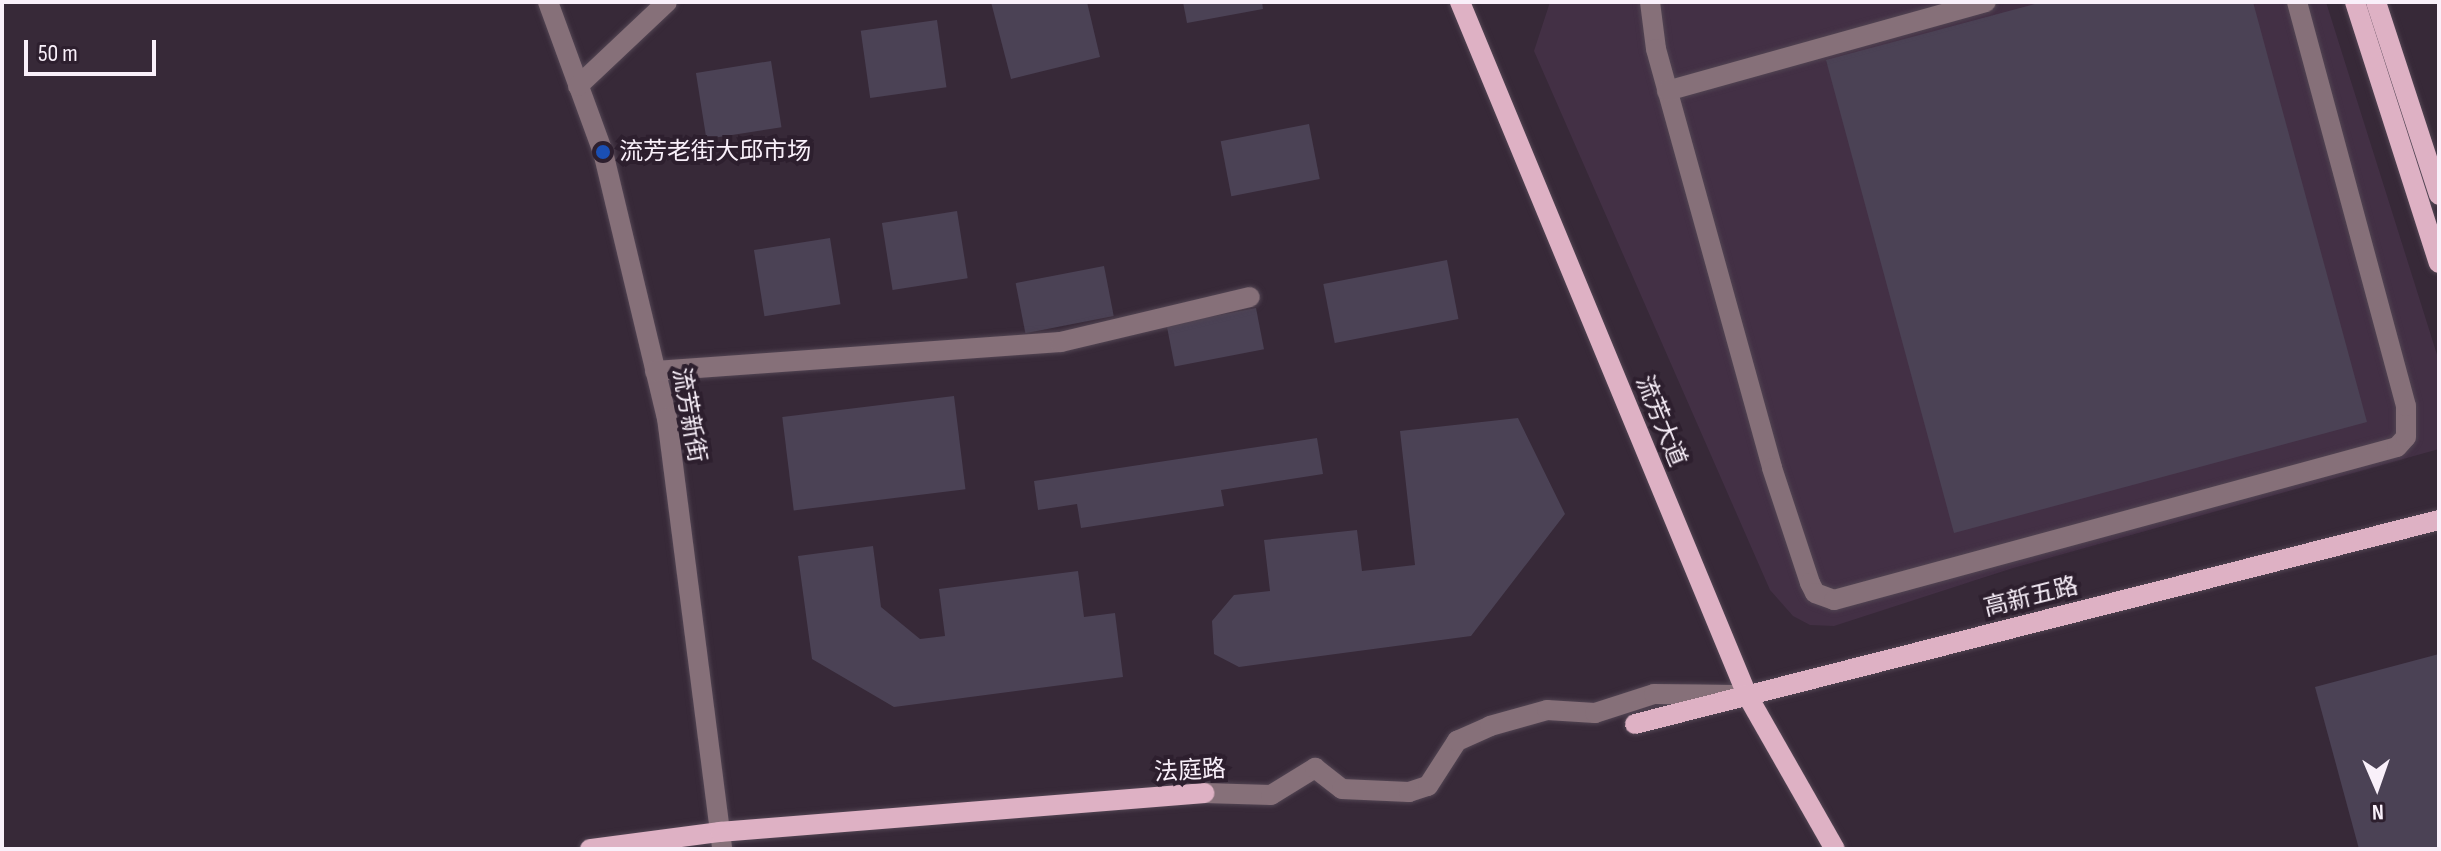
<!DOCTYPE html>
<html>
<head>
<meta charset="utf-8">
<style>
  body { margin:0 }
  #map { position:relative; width:2441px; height:851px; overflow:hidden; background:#372938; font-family:"Sofia Sans Condensed","Noto Sans SC",sans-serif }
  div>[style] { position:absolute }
  .built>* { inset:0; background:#433045 }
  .building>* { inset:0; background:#4b4255; transform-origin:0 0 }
  .roads { filter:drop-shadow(0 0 2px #524553) drop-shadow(0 0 2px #524553) }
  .minor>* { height:20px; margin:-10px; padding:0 10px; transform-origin:10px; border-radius:10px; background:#867079 }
  .major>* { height:20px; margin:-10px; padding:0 10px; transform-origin:10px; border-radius:10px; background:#deb1c4 }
  .dots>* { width:22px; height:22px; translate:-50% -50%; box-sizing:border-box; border:4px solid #2d1f2e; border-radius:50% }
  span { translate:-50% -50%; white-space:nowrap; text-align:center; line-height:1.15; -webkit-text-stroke:8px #2d1f2e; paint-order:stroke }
  .poi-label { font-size:24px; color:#f9f0fa }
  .left { translate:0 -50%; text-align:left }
  .street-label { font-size:24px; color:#f9f0fa }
  .frame { position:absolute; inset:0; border:4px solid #f9f0fa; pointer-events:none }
  .north { position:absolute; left:2337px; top:747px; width:80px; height:80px; -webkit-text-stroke:6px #2d1f2e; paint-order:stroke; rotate:178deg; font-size:22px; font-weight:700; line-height:32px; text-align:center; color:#f9f0fa }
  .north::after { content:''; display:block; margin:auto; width:28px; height:36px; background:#f9f0fa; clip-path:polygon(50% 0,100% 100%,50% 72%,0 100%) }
  .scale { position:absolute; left:24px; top:40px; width:132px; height:36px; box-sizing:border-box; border:4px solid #f9f0fa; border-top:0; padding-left:10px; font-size:24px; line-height:28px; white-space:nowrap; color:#f9f0fa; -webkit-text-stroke:6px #2d1f2e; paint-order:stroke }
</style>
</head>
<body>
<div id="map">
  <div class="built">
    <i style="clip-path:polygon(1550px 2px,2326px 2px,2439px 361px,2439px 449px,2013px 568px,1834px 626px,1810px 625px,1793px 616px,1770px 590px,1534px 51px)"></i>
  </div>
  <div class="building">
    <i style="clip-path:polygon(991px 2px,1087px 2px,1100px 57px,1011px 79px)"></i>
    <i style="clip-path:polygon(1183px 2px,1262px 2px,1263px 9px,1187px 23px)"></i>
    <i style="clip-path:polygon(2042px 2px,2253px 2px,2367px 422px,1954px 533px,1826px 60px)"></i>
    <i style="left:937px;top:20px;width:68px;height:77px;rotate:82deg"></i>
    <i style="left:771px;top:61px;width:67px;height:76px;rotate:81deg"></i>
    <i style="left:1309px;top:124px;width:56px;height:90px;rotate:79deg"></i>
    <i style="left:957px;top:211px;width:68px;height:76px;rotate:81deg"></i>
    <i style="left:830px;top:238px;width:67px;height:77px;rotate:81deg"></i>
    <i style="left:1447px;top:260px;width:60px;height:126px;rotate:79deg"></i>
    <i style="left:1104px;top:266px;width:51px;height:90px;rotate:79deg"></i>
    <i style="left:1256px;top:308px;width:42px;height:91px;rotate:79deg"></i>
    <i style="left:954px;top:396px;width:94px;height:173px;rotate:83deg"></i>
    <i style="clip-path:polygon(1518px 418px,1565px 514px,1471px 636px,1239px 667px,1214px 654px,1212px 621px,1234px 595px,1270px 591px,1264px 540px,1357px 530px,1362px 571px,1415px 565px,1400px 431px)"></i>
    <i style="clip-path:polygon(1317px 438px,1323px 474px,1221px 490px,1224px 506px,1081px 528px,1077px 504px,1038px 510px,1034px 481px)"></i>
    <i style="clip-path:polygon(873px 546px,881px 607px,920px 639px,945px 636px,939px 589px,1078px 571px,1084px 617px,1115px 613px,1123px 677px,894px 707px,812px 659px,798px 556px)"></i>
    <i style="clip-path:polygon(2439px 654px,2439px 849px,2359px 849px,2315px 687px)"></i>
  </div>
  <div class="roads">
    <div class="minor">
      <i style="left:548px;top:2px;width:160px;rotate:69.9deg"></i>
      <i style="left:603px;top:152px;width:274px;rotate:76.5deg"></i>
      <i style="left:667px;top:418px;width:434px;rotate:82.7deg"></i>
      <i style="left:1650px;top:2px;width:47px;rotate:82.7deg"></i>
      <i style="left:1656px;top:49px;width:435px;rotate:74.5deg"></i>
      <i style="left:1772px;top:468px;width:121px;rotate:71.7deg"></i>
      <i style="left:1810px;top:583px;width:11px;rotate:63deg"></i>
      <i style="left:1815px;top:593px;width:20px;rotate:20deg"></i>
      <i style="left:1834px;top:600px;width:583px;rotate:-15.2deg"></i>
      <i style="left:2397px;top:447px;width:13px;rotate:-48deg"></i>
      <i style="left:2406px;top:437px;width:31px;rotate:-90deg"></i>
      <i style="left:2406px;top:406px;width:418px;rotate:-105.1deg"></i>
      <i style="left:578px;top:86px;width:122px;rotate:-43.3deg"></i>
      <i style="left:1667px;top:91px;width:331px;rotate:-15.6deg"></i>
      <i style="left:655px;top:371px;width:407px;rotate:-4.1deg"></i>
      <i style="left:1061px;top:342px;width:194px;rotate:-13.4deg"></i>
      <i style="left:1204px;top:793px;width:67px;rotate:1.7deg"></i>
      <i style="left:1271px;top:795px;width:52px;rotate:-31.5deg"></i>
      <i style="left:1315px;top:768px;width:34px;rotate:38deg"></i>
      <i style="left:1342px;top:789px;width:67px;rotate:2.6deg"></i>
      <i style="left:1409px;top:792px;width:20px;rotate:-18deg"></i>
      <i style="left:1428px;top:786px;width:54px;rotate:-57.2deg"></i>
      <i style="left:1457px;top:741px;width:36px;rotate:-24deg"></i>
      <i style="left:1490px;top:726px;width:59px;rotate:-15.7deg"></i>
      <i style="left:1547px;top:710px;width:48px;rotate:3.6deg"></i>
      <i style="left:1595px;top:713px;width:62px;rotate:-17.9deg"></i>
      <i style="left:1654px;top:694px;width:81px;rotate:0.7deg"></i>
    </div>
    <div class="major">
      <i style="left:1460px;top:2px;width:750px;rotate:67.5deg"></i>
      <i style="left:1747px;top:695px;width:177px;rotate:60.3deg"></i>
      <i style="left:2355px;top:2px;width:274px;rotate:72.2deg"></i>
      <i style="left:2376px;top:2px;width:203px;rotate:71.9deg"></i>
      <i style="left:1635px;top:724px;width:829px;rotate:-14.24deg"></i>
      <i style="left:590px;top:849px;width:131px;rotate:-7.5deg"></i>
      <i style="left:720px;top:832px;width:486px;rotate:-4.6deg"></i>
    </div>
  </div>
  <div class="dots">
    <i style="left:603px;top:152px;background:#1a4fb4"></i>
  </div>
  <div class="poi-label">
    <span class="left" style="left:619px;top:152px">流芳老街大邱市场</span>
  </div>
  <div class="street-label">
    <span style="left:689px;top:415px;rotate:80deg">流芳新街</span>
    <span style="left:1661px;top:421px;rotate:68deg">流芳大道</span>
    <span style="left:2031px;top:597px;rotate:-14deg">高新五路</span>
    <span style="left:1190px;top:771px;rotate:-3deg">法庭路</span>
  </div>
  <div class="frame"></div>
  <div class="north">N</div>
  <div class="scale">50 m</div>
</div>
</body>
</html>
